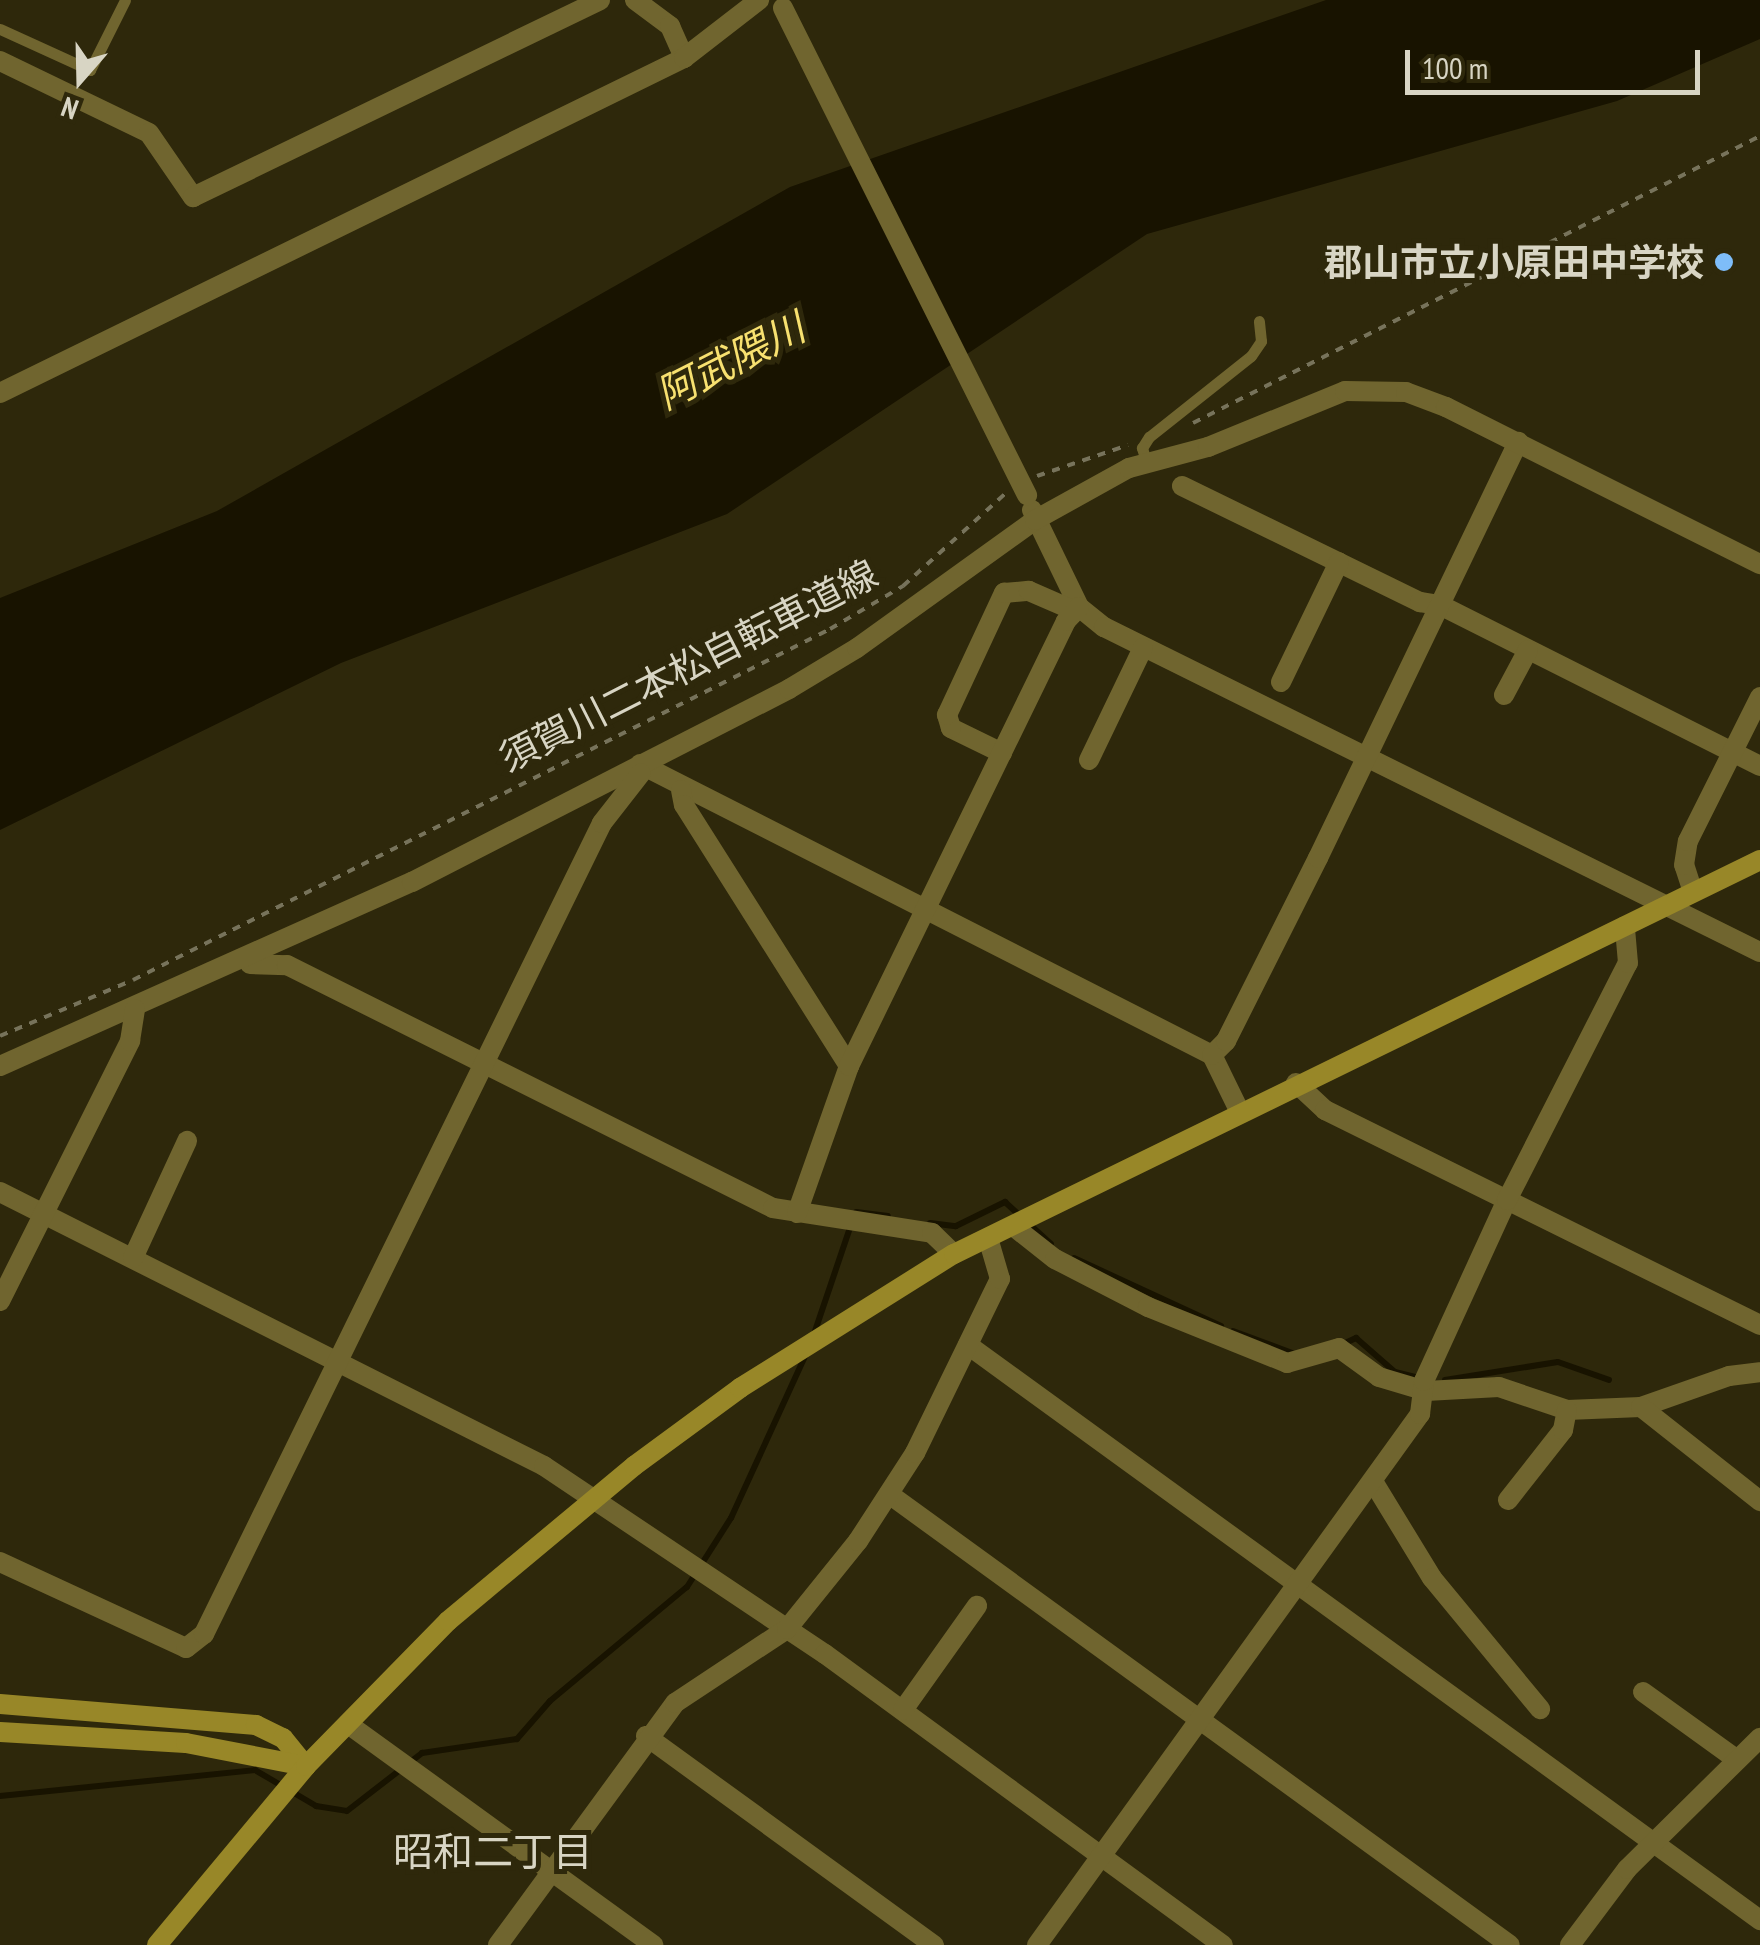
<!DOCTYPE html>
<html>
<head>
<meta charset="utf-8">
<style>
  body { margin:0 }
  #map { position:relative; width:1760px; height:1945px; overflow:hidden; background:#2e280b; font-family:"PT Sans Narrow","Noto Sans JP",sans-serif }
  div>[style] { position:absolute }
  .water>* { inset:0; background:#181300 }
  .stream>* { height:6px; margin:-3px; padding:0 3px; transform-origin:3px; border-radius:3px; background:#181300 }
  .path>* { height:4px; margin-top:-2px; transform-origin:0; background:repeating-linear-gradient(90deg,#77735b 0 8px,transparent 0 16px) }
  .lane>* { height:11px; margin:-5.5px; padding:0 5.5px; transform-origin:5.5px; border-radius:5.5px; background:#70652f }
  .street>* { height:20px; margin:-10px; padding:0 10px; transform-origin:10px; border-radius:10px; background:#70652f }
  .secondary>* { height:20px; margin:-10px; padding:0 10px; transform-origin:10px; border-radius:10px; background:#988728 }
  .street-bridge>* { height:20px; margin:-10px; padding:0 10px; transform-origin:10px; border-radius:10px; background:#70652f }
  .dots>* { width:28px; height:28px; translate:-50% -50%; box-sizing:border-box; border:5px solid #2e280b; border-radius:50% }
  span { translate:-50% -50%; white-space:nowrap; text-align:center; line-height:1.15; -webkit-text-stroke:10px #2e280b; paint-order:stroke }
  .poi-label { font-size:38px; color:#d8d5c4; font-weight:700 }
  .right { translate:-100% -50%; text-align:right }
  .street-label { font-size:38px; color:#d8d5c4 }
  .water-label { font-size:40px; color:#f8e170; font-style:italic }
  .neighbourhood-label { font-size:40px; color:#d8d5c4 }
  .north { position:absolute; left:30px; top:30px; width:100px; height:100px; -webkit-text-stroke:8px #2e280b; paint-order:stroke; rotate:200deg; font-size:28px; font-weight:700; line-height:40px; text-align:center; color:#d8d5c4 }
  .north::after { content:''; display:block; margin:auto; width:35px; height:45px; background:#d8d5c4; clip-path:polygon(50% 0,100% 100%,50% 72%,0 100%) }
  .scale { position:absolute; left:1405px; top:50px; width:295px; height:45px; box-sizing:border-box; border:5px solid #d8d5c4; border-top:0; padding-left:12px; font-size:30px; line-height:35px; white-space:nowrap; color:#d8d5c4; -webkit-text-stroke:8px #2e280b; paint-order:stroke }
</style>
</head>
<body>
<div id="map">
  <div class="water">
    <i style="clip-path:polygon(1326px 0,1760px 0,1760px 39px,1617px 101px,1147px 234px,727px 514px,341px 663px,0 830px,0 598px,217px 511px,790px 187px)"></i>
  </div>
  <div class="stream">
    <i style="left:856px;top:1212px;width:32px;rotate:7deg"></i>
    <i style="left:930px;top:1223px;width:26px;rotate:7deg"></i>
    <i style="left:956px;top:1226px;width:55px;rotate:-26.1deg"></i>
    <i style="left:1005px;top:1202px;width:62px;rotate:42.4deg"></i>
    <i style="left:1074px;top:1258px;width:162px;rotate:24.8deg"></i>
    <i style="left:1233px;top:1331px;width:66px;rotate:20.4deg"></i>
    <i style="left:814px;top:1334px;width:118px;rotate:-71.3deg"></i>
    <i style="left:1341px;top:1345px;width:17px;rotate:-25deg"></i>
    <i style="left:1356px;top:1338px;width:52px;rotate:41.1deg"></i>
    <i style="left:1395px;top:1372px;width:29px;rotate:14deg"></i>
    <i style="left:1445px;top:1380px;width:114px;rotate:-9.1deg"></i>
    <i style="left:1558px;top:1362px;width:54px;rotate:19.4deg"></i>
    <i style="left:0;top:1796px;width:256px;rotate:-5.8deg"></i>
    <i style="left:255px;top:1770px;width:71px;rotate:30.5deg"></i>
    <i style="left:316px;top:1806px;width:31px;rotate:9deg"></i>
    <i style="left:347px;top:1811px;width:95px;rotate:-37.7deg"></i>
    <i style="left:422px;top:1753px;width:96px;rotate:-8.4deg"></i>
    <i style="left:517px;top:1739px;width:50px;rotate:-49deg"></i>
    <i style="left:550px;top:1701px;width:178px;rotate:-39.8deg"></i>
    <i style="left:687px;top:1587px;width:82px;rotate:-57.5deg"></i>
    <i style="left:731px;top:1518px;width:180px;rotate:-65.4deg"></i>
  </div>
  <div class="path">
    <i style="left:1193px;top:423px;width:635px;rotate:-26.85deg"></i>
    <i style="left:1037px;top:476px;width:96px;rotate:-18.8deg"></i>
    <i style="left:0;top:1036px;width:144px;rotate:-22.8deg"></i>
    <i style="left:133px;top:980px;width:780px;rotate:-26.73deg"></i>
    <i style="left:830px;top:629px;width:85px;rotate:-30.5deg"></i>
    <i style="left:903px;top:586px;width:140px;rotate:-42.1deg"></i>
  </div>
  <div class="lane">
    <i style="left:0;top:29px;width:99px;rotate:24.5deg"></i>
    <i style="left:90px;top:70px;width:78px;rotate:-63.4deg"></i>
    <i style="left:1146px;top:461px;width:14px;rotate:-107deg"></i>
    <i style="left:1142px;top:448px;width:13px;rotate:-58deg"></i>
    <i style="left:1149px;top:437px;width:130px;rotate:-38.5deg"></i>
    <i style="left:1251px;top:356px;width:18px;rotate:-56deg"></i>
    <i style="left:1261px;top:341px;width:20px;rotate:-96deg"></i>
  </div>
  <div class="street">
    <i style="left:635px;top:0;width:44px;rotate:36.6deg"></i>
    <i style="left:670px;top:26px;width:35px;rotate:66deg"></i>
    <i style="left:0;top:61px;width:165px;rotate:25.8deg"></i>
    <i style="left:149px;top:133px;width:78px;rotate:55.5deg"></i>
    <i style="left:193px;top:197px;width:452px;rotate:-25.8deg"></i>
    <i style="left:0;top:393px;width:762px;rotate:-26.09deg"></i>
    <i style="left:684px;top:58px;width:95px;rotate:-37.7deg"></i>
    <i style="left:1182px;top:486px;width:265px;rotate:26deg"></i>
    <i style="left:1420px;top:602px;width:20px;rotate:9deg"></i>
    <i style="left:1440px;top:605px;width:358px;rotate:26.7deg"></i>
    <i style="left:1032px;top:510px;width:108px;rotate:64.1deg"></i>
    <i style="left:1079px;top:607px;width:32px;rotate:39deg"></i>
    <i style="left:1104px;top:627px;width:732px;rotate:26.36deg"></i>
    <i style="left:1281px;top:682px;width:133px;rotate:-64.2deg"></i>
    <i style="left:1504px;top:695px;width:51px;rotate:-61.9deg"></i>
    <i style="left:1002px;top:753px;width:57px;rotate:-153.9deg"></i>
    <i style="left:951px;top:728px;width:14px;rotate:-107deg"></i>
    <i style="left:947px;top:715px;width:135px;rotate:-65deg"></i>
    <i style="left:1004px;top:593px;width:25px;rotate:-5deg"></i>
    <i style="left:1029px;top:591px;width:48px;rotate:23.4deg"></i>
    <i style="left:1089px;top:760px;width:124px;rotate:-64.3deg"></i>
    <i style="left:640px;top:764px;width:642px;rotate:26.96deg"></i>
    <i style="left:1212px;top:1055px;width:61px;rotate:63.9deg"></i>
    <i style="left:681px;top:790px;width:15px;rotate:79deg"></i>
    <i style="left:684px;top:805px;width:309px;rotate:57.7deg"></i>
    <i style="left:1693px;top:892px;width:28px;rotate:-108deg"></i>
    <i style="left:1684px;top:865px;width:24px;rotate:-81deg"></i>
    <i style="left:1688px;top:841px;width:161px;rotate:-63.4deg"></i>
    <i style="left:250px;top:964px;width:37px;rotate:2deg"></i>
    <i style="left:287px;top:965px;width:543px;rotate:26.57deg"></i>
    <i style="left:773px;top:1208px;width:161px;rotate:8.9deg"></i>
    <i style="left:932px;top:1233px;width:30px;rotate:44deg"></i>
    <i style="left:1212px;top:1055px;width:20px;rotate:-45deg"></i>
    <i style="left:1226px;top:1041px;width:205px;rotate:-63.3deg"></i>
    <i style="left:1318px;top:858px;width:462px;rotate:-64.3deg"></i>
    <i style="left:0;top:1066px;width:451px;rotate:-24.1deg"></i>
    <i style="left:412px;top:882px;width:424px;rotate:-27.1deg"></i>
    <i style="left:789px;top:689px;width:79px;rotate:-31.1deg"></i>
    <i style="left:857px;top:648px;width:219px;rotate:-35.7deg"></i>
    <i style="left:1035px;top:520px;width:107px;rotate:-29deg"></i>
    <i style="left:1129px;top:468px;width:82px;rotate:-14.9deg"></i>
    <i style="left:1208px;top:447px;width:148px;rotate:-22.2deg"></i>
    <i style="left:1345px;top:391px;width:61px;rotate:0.9deg"></i>
    <i style="left:1406px;top:392px;width:43px;rotate:20.6deg"></i>
    <i style="left:1446px;top:407px;width:351px;rotate:26.6deg"></i>
    <i style="left:1296px;top:1083px;width:40px;rotate:43deg"></i>
    <i style="left:1325px;top:1110px;width:485px;rotate:26.3deg"></i>
    <i style="left:0;top:1192px;width:609px;rotate:26.73deg"></i>
    <i style="left:544px;top:1466px;width:338px;rotate:33.8deg"></i>
    <i style="left:825px;top:1654px;width:493px;rotate:36.2deg"></i>
    <i style="left:797px;top:1213px;width:156px;rotate:-70.5deg"></i>
    <i style="left:849px;top:1066px;width:495px;rotate:-64deg"></i>
    <i style="left:1066px;top:621px;width:19px;rotate:-47deg"></i>
    <i style="left:1013px;top:1226px;width:53px;rotate:38.2deg"></i>
    <i style="left:1055px;top:1259px;width:105px;rotate:27.3deg"></i>
    <i style="left:1148px;top:1307px;width:150px;rotate:21.9deg"></i>
    <i style="left:1287px;top:1363px;width:54px;rotate:-16.1deg"></i>
    <i style="left:1339px;top:1348px;width:49px;rotate:35.9deg"></i>
    <i style="left:1379px;top:1377px;width:49px;rotate:16.6deg"></i>
    <i style="left:1426px;top:1391px;width:73px;rotate:-3.1deg"></i>
    <i style="left:1499px;top:1387px;width:72px;rotate:18.7deg"></i>
    <i style="left:1567px;top:1410px;width:74px;rotate:-2.3deg"></i>
    <i style="left:1641px;top:1407px;width:93px;rotate:-19.4deg"></i>
    <i style="left:1729px;top:1376px;width:31px;rotate:-7deg"></i>
    <i style="left:133px;top:1258px;width:129px;rotate:-65.2deg"></i>
    <i style="left:0;top:1301px;width:291px;rotate:-63.4deg"></i>
    <i style="left:130px;top:1041px;width:32px;rotate:-81deg"></i>
    <i style="left:968px;top:1345px;width:979px;rotate:35.98deg"></i>
    <i style="left:1641px;top:1407px;width:152px;rotate:38.3deg"></i>
    <i style="left:1374px;top:1483px;width:111px;rotate:58.6deg"></i>
    <i style="left:1432px;top:1578px;width:170px;rotate:50.5deg"></i>
    <i style="left:889px;top:1494px;width:767px;rotate:35.99deg"></i>
    <i style="left:1508px;top:1500px;width:89px;rotate:-51.8deg"></i>
    <i style="left:1563px;top:1430px;width:20px;rotate:-79deg"></i>
    <i style="left:0;top:1562px;width:205px;rotate:24.8deg"></i>
    <i style="left:186px;top:1648px;width:23px;rotate:-38deg"></i>
    <i style="left:204px;top:1634px;width:903px;rotate:-63.86deg"></i>
    <i style="left:602px;top:823px;width:63px;rotate:-52deg"></i>
    <i style="left:1643px;top:1692px;width:111px;rotate:35.8deg"></i>
    <i style="left:903px;top:1710px;width:128px;rotate:-54.6deg"></i>
    <i style="left:348px;top:1724px;width:377px;rotate:35.9deg"></i>
    <i style="left:646px;top:1736px;width:356px;rotate:36deg"></i>
    <i style="left:498px;top:1945px;width:300px;rotate:-53.8deg"></i>
    <i style="left:675px;top:1703px;width:134px;rotate:-33.5deg"></i>
    <i style="left:787px;top:1629px;width:113px;rotate:-51.1deg"></i>
    <i style="left:858px;top:1541px;width:105px;rotate:-57.1deg"></i>
    <i style="left:915px;top:1453px;width:194px;rotate:-64deg"></i>
    <i style="left:1000px;top:1279px;width:43px;rotate:-106.3deg"></i>
    <i style="left:1037px;top:1945px;width:655px;rotate:-54.2deg"></i>
    <i style="left:1420px;top:1414px;width:33px;rotate:-83deg"></i>
    <i style="left:1424px;top:1381px;width:199px;rotate:-65.4deg"></i>
    <i style="left:1507px;top:1200px;width:266px;rotate:-63deg"></i>
    <i style="left:1628px;top:963px;width:37px;rotate:-95deg"></i>
    <i style="left:1570px;top:1945px;width:95px;rotate:-53.1deg"></i>
    <i style="left:1627px;top:1869px;width:187px;rotate:-44.6deg"></i>
  </div>
  <div class="secondary">
    <i style="left:0;top:1704px;width:257px;rotate:4.7deg"></i>
    <i style="left:256px;top:1725px;width:30px;rotate:26deg"></i>
    <i style="left:283px;top:1738px;width:36px;rotate:51deg"></i>
    <i style="left:0;top:1732px;width:186px;rotate:3.4deg"></i>
    <i style="left:186px;top:1743px;width:122px;rotate:10.9deg"></i>
    <i style="left:157px;top:1945px;width:233px;rotate:-50.2deg"></i>
    <i style="left:306px;top:1766px;width:203px;rotate:-45.6deg"></i>
    <i style="left:448px;top:1621px;width:242px;rotate:-39.8deg"></i>
    <i style="left:634px;top:1466px;width:132px;rotate:-36.3deg"></i>
    <i style="left:740px;top:1388px;width:252px;rotate:-32.1deg"></i>
    <i style="left:954px;top:1254px;width:897px;rotate:-26.05deg"></i>
  </div>
  <div class="street-bridge">
    <i style="left:783px;top:8px;width:545px;rotate:63.39deg"></i>
  </div>
  <div class="dots">
    <i style="left:1724px;top:262px;background:#7ebdf9"></i>
  </div>
  <div class="poi-label">
    <span class="right" style="left:1704px;top:262px">郡山市立小原田中学校</span>
  </div>
  <div class="street-label">
    <span style="left:688px;top:665px;rotate:-27deg">須賀川二本松自転車道線</span>
  </div>
  <div class="water-label">
    <span style="left:730px;top:360px;rotate:-27deg">阿武隈川</span>
  </div>
  <div class="neighbourhood-label">
    <span style="left:493px;top:1851px">昭和二丁目</span>
  </div>
  <div class="north">N</div>
  <div class="scale">100 m</div>
</div>
</body>
</html>
